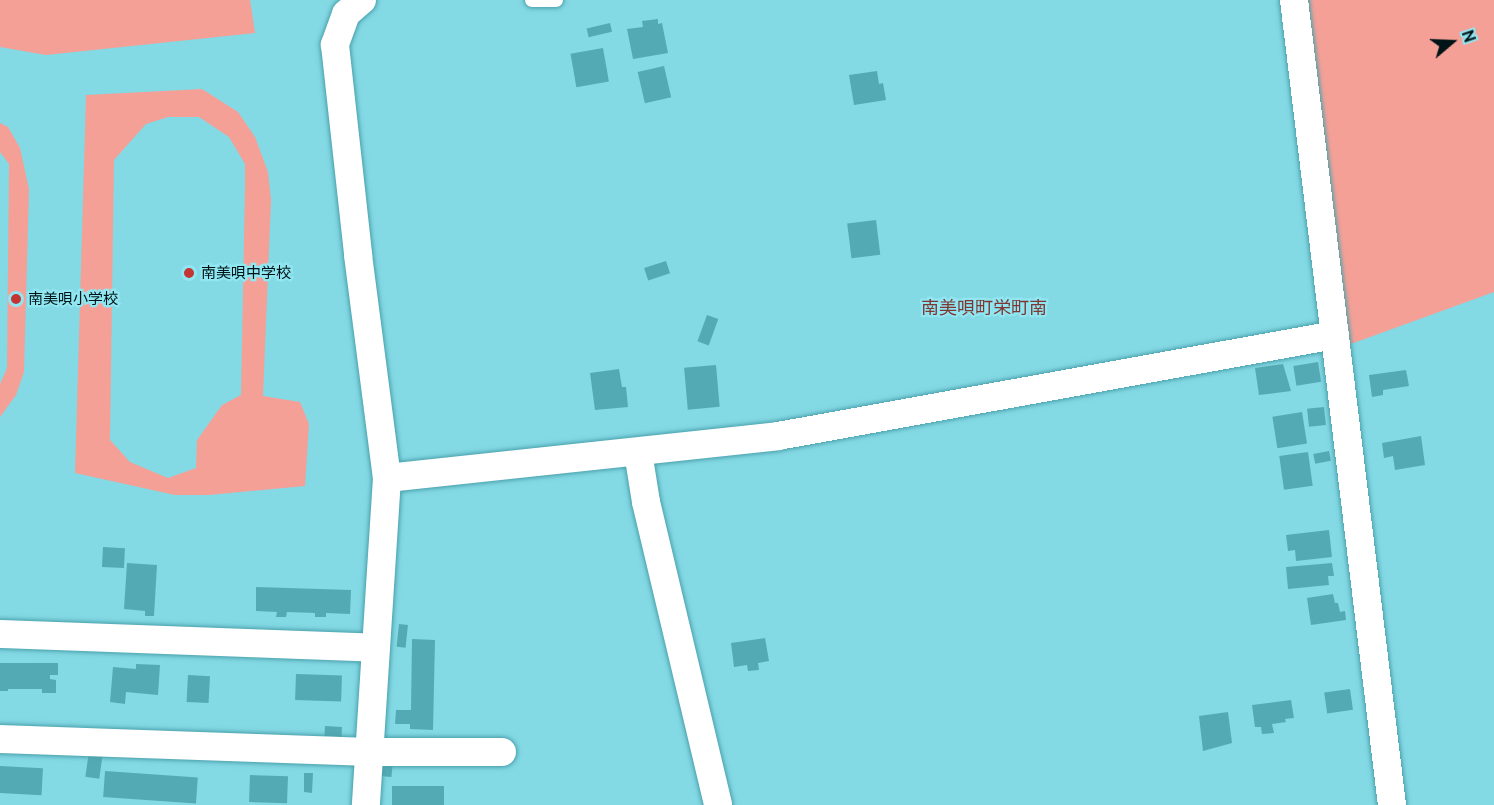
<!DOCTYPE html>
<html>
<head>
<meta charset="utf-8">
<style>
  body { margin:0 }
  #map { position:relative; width:1494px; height:805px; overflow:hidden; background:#83d9e4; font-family:Ubuntu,"Noto Sans JP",sans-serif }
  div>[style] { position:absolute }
  .green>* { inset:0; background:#f5a097 }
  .building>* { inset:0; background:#54aab4; transform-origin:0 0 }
  .roads { filter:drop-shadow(0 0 2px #4aa1ac) drop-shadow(0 0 2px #4aa1ac) }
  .service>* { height:14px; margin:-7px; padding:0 7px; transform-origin:7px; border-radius:7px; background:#fff }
  .minor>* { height:28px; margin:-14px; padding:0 14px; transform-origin:14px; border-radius:14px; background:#fff }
  .dots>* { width:16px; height:16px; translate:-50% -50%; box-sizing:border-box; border:3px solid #90e6f1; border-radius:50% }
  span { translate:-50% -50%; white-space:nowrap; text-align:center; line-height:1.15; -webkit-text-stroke:4.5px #90e6f1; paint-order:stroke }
  .poi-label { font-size:15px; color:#001316 }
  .left { translate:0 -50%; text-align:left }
  .quarter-label { font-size:18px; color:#7e3732 }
  .north { position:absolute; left:1422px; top:12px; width:60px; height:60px; -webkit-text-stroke:4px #90e6f1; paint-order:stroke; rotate:71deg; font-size:16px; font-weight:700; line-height:24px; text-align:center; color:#001316 }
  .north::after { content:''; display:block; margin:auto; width:21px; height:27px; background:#001316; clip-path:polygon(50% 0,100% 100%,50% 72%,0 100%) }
</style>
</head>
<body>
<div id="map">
  <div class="green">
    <i style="clip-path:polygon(0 0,250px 0,255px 33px,46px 55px,0 47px)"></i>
    <i style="clip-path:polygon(1307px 0,1494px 0,1494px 292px,1348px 345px)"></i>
    <i style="clip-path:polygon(evenodd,202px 89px,238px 112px,255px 137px,268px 172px,271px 200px,263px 396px,300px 402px,309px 424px,305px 486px,209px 495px,175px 495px,75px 473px,86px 95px,202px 89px,168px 117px,199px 117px,229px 137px,245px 164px,245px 185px,241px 395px,222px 405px,197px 440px,196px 468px,168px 478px,130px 462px,110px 440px,114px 160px,146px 124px,168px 117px)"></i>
    <i style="clip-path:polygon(0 123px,8px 127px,20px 148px,29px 189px,24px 372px,16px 395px,0 417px,0 384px,7px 368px,9px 164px,0 152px)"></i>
  </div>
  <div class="building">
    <i style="clip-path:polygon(658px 19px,658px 24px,662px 23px,668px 53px,633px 59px,627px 29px,643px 27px,642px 21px)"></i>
    <i style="left:610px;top:23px;width:9px;height:24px;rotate:77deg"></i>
    <i style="left:603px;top:48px;width:34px;height:33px;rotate:80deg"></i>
    <i style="left:664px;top:66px;width:32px;height:27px;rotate:77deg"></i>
    <i style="clip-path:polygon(877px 71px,879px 84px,883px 83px,886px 100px,854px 105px,849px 75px)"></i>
    <i style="left:876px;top:220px;width:35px;height:29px;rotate:83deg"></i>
    <i style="left:666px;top:261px;width:13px;height:23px;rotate:72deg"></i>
    <i style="left:707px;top:315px;width:12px;height:28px;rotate:20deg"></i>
    <i style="left:1318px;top:362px;width:20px;height:25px;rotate:81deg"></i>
    <i style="clip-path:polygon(1283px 364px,1291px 391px,1259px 395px,1255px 368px)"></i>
    <i style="left:716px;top:365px;width:42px;height:32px;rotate:85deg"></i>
    <i style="clip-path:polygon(619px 369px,622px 387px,626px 387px,628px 407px,595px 410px,590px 373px)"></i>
    <i style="clip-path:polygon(1406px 370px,1409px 386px,1383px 390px,1383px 395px,1372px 397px,1369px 375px)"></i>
    <i style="left:1324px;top:407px;width:18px;height:17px;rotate:84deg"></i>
    <i style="left:1302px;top:412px;width:32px;height:30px;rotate:81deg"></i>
    <i style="clip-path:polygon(1421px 436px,1425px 465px,1395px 470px,1393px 456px,1384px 458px,1382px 443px)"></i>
    <i style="left:1329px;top:451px;width:10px;height:16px;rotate:79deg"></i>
    <i style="left:1308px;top:452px;width:34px;height:29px;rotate:82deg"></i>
    <i style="clip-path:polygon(1329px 530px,1332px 557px,1296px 561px,1295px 550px,1288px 551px,1286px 535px)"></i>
    <i style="left:103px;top:547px;width:22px;height:20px;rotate:3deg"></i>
    <i style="clip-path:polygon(127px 563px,157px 565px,154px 616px,145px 616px,145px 611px,124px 609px)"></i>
    <i style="clip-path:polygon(1332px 563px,1334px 576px,1328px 576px,1329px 585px,1288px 589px,1286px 567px)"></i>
    <i style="clip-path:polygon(256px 587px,351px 590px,350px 614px,326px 613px,326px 617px,315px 617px,315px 613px,287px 612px,286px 617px,276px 617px,277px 612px,256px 611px)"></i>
    <i style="clip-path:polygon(1333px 594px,1335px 603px,1338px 603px,1340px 612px,1345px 611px,1346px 620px,1311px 625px,1307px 598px)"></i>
    <i style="left:399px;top:624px;width:9px;height:23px;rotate:6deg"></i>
    <i style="clip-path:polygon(765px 638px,769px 661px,758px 663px,759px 670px,748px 671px,747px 665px,734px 667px,731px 643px)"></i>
    <i style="clip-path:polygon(412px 639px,435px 640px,433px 730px,410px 729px,410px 724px,395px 724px,396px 710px,411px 710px)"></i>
    <i style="clip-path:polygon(0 663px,58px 663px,58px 675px,50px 675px,50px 679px,56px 680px,56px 693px,42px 693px,42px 689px,8px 689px,8px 691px,0 691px)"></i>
    <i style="clip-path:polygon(136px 664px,160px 665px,158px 695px,126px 692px,125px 704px,110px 702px,113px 667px,136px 669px)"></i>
    <i style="left:296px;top:674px;width:46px;height:26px;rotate:2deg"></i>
    <i style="left:188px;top:675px;width:22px;height:27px;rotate:3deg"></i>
    <i style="left:1350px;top:689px;width:21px;height:26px;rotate:82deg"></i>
    <i style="clip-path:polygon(1291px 700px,1294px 718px,1285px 719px,1286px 722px,1272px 724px,1274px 733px,1262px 734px,1261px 727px,1255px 727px,1252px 705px)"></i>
    <i style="clip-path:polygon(1228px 712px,1232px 743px,1203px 751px,1199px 716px)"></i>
    <i style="left:325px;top:726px;width:17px;height:10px;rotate:3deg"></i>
    <i style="left:89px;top:751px;width:14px;height:26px;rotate:8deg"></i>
    <i style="left:382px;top:759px;width:11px;height:17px;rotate:5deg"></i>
    <i style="left:0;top:766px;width:43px;height:27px;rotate:3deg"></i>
    <i style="left:105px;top:771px;width:93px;height:26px;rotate:4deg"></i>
    <i style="clip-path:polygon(304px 773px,313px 773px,312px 793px,304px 792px)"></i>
    <i style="left:250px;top:775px;width:38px;height:27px;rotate:2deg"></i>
    <i style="left:392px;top:786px;width:52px;height:19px"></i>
  </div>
  <div class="roads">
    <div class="service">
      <i style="left:532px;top:0;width:24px"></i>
    </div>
    <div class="minor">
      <i style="left:362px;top:0;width:21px;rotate:139deg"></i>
      <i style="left:346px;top:14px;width:33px;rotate:110deg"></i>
      <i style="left:335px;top:45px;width:211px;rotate:83.7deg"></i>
      <i style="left:358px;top:255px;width:225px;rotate:82.6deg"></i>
      <i style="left:387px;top:478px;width:328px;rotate:93.7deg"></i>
      <i style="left:1294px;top:0;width:811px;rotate:83.06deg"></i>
      <i style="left:638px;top:452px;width:51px;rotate:80.9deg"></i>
      <i style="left:646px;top:502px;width:311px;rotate:76.6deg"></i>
      <i style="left:387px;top:478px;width:393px;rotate:-6.1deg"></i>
      <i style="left:778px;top:436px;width:566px;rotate:-10.28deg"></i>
      <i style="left:0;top:634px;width:376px;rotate:2.1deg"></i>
      <i style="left:0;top:739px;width:370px;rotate:2deg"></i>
      <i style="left:370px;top:752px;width:132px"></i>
    </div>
  </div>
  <div class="dots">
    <i style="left:189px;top:273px;background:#c33532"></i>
    <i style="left:16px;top:299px;background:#c33532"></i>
  </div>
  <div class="poi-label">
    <span class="left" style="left:201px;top:273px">南美唄中学校</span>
    <span class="left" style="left:28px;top:299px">南美唄小学校</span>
  </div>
  <div class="quarter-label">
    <span style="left:984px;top:307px">南美唄町栄町南</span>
  </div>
  <div class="north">N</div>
</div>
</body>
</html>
